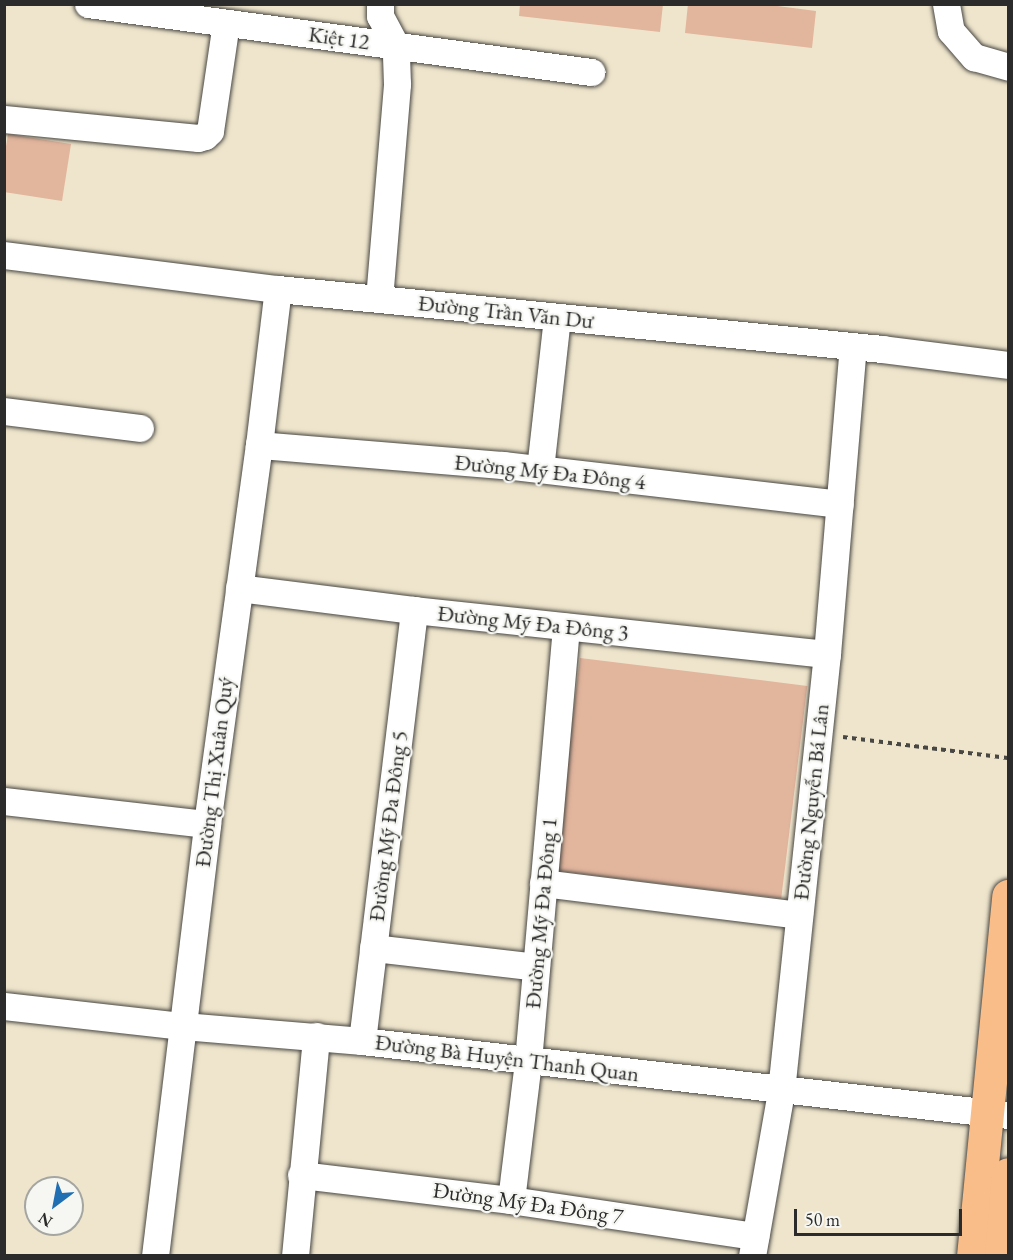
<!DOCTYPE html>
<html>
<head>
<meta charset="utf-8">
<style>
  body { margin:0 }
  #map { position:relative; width:1013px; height:1260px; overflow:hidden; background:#efe5cc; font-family:"EB Garamond",serif }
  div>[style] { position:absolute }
  .building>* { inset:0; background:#e2b59d; transform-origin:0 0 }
  .path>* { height:4px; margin-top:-2px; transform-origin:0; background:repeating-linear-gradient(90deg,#484743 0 4.5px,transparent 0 9px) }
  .roads { filter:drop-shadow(0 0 2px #484743) drop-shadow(0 0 2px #484743) }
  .minor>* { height:27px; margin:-13.5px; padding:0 13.5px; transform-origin:13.5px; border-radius:13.5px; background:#fff }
  .major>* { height:33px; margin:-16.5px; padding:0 16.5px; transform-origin:16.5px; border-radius:16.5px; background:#f8bd88 }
  .highway>* { height:33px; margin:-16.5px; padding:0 16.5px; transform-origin:16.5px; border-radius:16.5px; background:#f8bd88 }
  span { translate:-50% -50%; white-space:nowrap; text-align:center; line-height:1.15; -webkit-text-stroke:4.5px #f6f6f2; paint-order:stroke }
  .street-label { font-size:22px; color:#2b2b2b }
  .frame { position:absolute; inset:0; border:6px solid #2b2b2b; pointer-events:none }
  .north { position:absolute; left:24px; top:1176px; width:60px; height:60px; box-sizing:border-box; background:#f6f6f2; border:2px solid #a5a5a2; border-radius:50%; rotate:212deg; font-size:16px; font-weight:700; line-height:24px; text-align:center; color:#2b2b2b }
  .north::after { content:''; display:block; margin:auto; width:21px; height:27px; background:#1f6fb2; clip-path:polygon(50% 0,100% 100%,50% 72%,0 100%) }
  .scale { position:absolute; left:794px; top:1209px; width:168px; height:27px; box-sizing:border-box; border:3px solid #2b2b2b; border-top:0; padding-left:8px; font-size:18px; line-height:21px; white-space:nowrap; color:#2b2b2b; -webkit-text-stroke:4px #f6f6f2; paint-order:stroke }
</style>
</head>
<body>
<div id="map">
  <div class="building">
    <i style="clip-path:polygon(520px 4px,663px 4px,660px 32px,519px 16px)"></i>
    <i style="clip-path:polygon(688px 4px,762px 4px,816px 11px,812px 48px,685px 33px)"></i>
    <i style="clip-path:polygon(8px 134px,71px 144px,62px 201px,4px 192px,4px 159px)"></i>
    <i style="left:580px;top:658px;width:229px;height:214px;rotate:7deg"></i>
  </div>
  <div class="path">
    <i style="left:843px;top:737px;width:166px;rotate:7.3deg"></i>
  </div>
  <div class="roads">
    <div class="minor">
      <i style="left:88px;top:4px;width:508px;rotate:7.7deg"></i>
      <i style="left:946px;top:4px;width:27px;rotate:80deg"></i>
      <i style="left:951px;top:31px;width:35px;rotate:49deg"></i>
      <i style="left:974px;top:57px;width:35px;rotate:16deg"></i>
      <i style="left:4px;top:119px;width:195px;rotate:5.6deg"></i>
      <i style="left:198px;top:138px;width:7px;rotate:-16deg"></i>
      <i style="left:205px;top:136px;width:7px;rotate:-45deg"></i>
      <i style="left:210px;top:131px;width:109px;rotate:-81.6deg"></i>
      <i style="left:4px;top:255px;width:276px;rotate:7.1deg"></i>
      <i style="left:278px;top:289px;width:607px;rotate:5.67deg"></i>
      <i style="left:882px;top:349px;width:127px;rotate:7.2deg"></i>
      <i style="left:379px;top:299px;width:216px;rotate:-85.2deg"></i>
      <i style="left:397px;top:84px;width:38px;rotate:-92deg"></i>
      <i style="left:396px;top:46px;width:34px;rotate:-118deg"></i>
      <i style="left:380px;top:16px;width:12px;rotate:-90deg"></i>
      <i style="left:4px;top:411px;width:137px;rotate:7.1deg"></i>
      <i style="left:259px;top:445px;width:245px;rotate:4.7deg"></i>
      <i style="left:503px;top:465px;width:339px;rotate:6.6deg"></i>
      <i style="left:540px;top:469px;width:152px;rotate:-83.6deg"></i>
      <i style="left:239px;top:588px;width:176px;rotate:7.2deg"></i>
      <i style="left:414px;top:610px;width:415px;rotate:6.1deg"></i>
      <i style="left:4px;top:801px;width:204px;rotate:6.5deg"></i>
      <i style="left:543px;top:883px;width:258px;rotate:7.1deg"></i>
      <i style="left:373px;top:948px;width:164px;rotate:6.6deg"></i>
      <i style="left:4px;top:1006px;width:180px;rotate:6.4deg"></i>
      <i style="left:183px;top:1026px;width:180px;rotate:4.8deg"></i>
      <i style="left:362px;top:1041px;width:650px;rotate:6.53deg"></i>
      <i style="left:362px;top:1041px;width:434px;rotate:-83.1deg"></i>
      <i style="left:301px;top:1175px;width:211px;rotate:6.8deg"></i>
      <i style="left:511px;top:1200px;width:247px;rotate:8.4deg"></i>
      <i style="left:511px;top:1200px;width:140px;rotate:-83deg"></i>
      <i style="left:528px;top:1061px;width:436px;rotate:-85deg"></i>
      <i style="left:155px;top:1256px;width:435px;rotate:-83.1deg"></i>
      <i style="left:207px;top:824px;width:383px;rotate:-82.2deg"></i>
      <i style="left:259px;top:445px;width:157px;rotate:-83.1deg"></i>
      <i style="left:295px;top:1256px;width:221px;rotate:-84.5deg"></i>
      <i style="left:752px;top:1256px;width:168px;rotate:-80deg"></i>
      <i style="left:781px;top:1091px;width:439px;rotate:-84deg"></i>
      <i style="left:827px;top:654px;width:308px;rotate:-85.2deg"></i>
    </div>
    <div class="major">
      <i style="left:973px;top:1256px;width:362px;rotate:-84.4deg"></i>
    </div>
    <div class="highway">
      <i style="left:1001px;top:1256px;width:82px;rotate:-85.1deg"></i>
    </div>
  </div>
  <div class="street-label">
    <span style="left:339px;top:38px;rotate:8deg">Kiệt 12</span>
    <span style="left:506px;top:312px;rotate:6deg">Đường Trần Văn Dư</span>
    <span style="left:550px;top:472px;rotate:6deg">Đường Mỹ Đa Đông 4</span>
    <span style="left:533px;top:623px;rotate:6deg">Đường Mỹ Đa Đông 3</span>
    <span style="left:214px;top:772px;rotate:-83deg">Đường Thị Xuân Quý</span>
    <span style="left:811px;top:802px;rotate:-84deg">Đường Nguyễn Bá Lân</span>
    <span style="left:388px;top:826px;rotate:-83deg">Đường Mỹ Đa Đông 5</span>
    <span style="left:541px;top:913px;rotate:-85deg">Đường Mỹ Đa Đông 1</span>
    <span style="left:507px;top:1058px;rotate:7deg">Đường Bà Huyện Thanh Quan</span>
    <span style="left:528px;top:1203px;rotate:8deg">Đường Mỹ Đa Đông 7</span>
  </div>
  <div class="frame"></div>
  <div class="north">N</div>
  <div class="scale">50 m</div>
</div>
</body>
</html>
